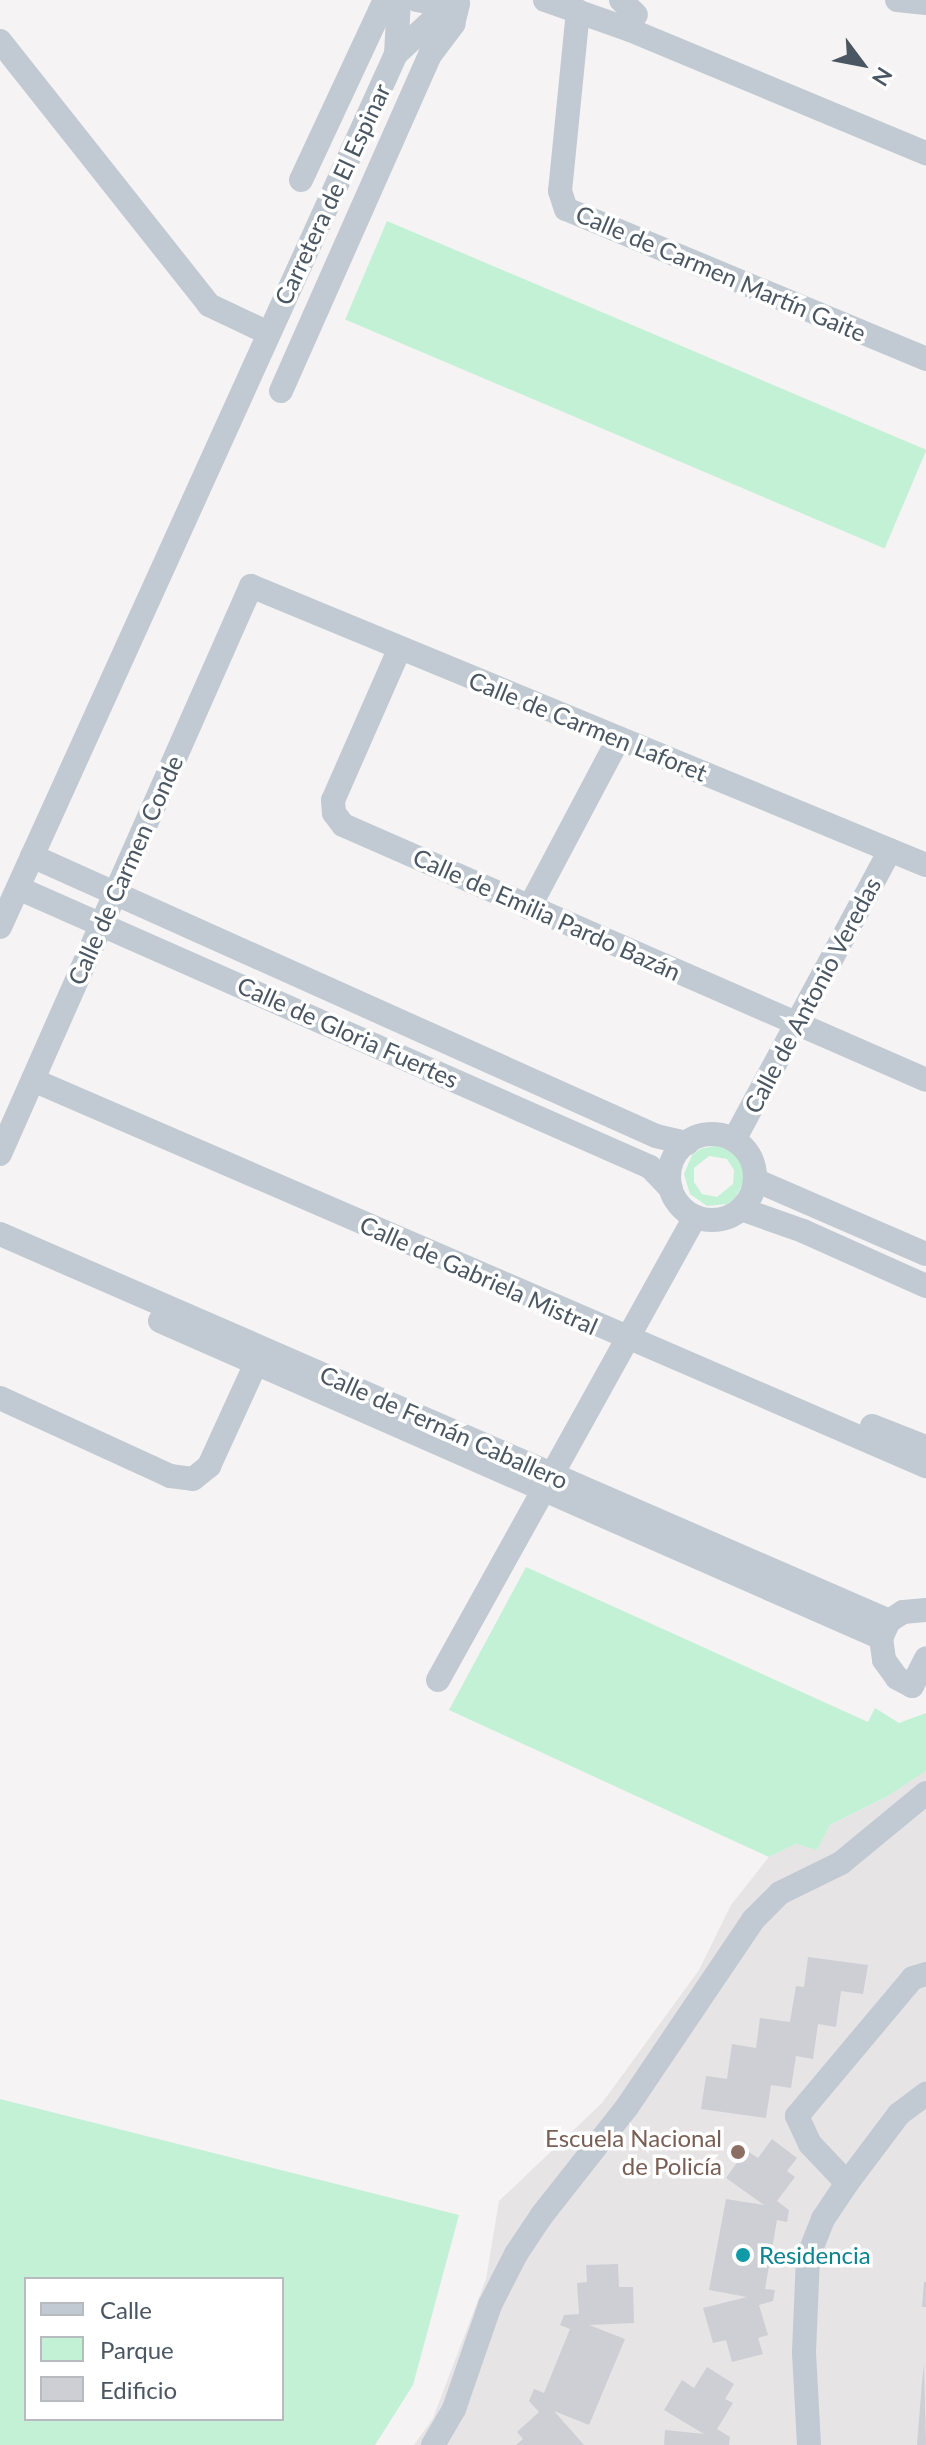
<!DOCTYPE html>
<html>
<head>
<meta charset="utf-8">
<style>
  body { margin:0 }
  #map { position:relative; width:926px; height:2445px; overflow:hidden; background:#f5f3f3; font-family:Lato,sans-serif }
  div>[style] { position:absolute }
  .education>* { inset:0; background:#e6e4e5 }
  .green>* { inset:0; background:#c3f1d5; transform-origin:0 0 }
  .building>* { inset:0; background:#cdcfd5 }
  .minor>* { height:24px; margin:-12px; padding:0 12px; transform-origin:12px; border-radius:12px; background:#c1cad2 }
  .minor>.ring { margin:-12px; padding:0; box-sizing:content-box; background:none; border:24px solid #c1cad2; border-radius:50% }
  .dots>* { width:22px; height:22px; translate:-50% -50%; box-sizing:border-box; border:4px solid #fff; border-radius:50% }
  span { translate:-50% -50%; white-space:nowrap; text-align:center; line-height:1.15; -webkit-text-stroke:7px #fff; paint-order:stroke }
  .street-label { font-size:24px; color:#4a5661 }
  .education-label { font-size:24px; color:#785e54 }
  .right { translate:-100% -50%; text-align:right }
  .culture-label { font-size:24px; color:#0d838f }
  .left { translate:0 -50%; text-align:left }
  .legend { position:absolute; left:24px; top:2277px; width:260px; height:144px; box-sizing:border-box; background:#fff; border:2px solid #b7bbc0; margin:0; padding:10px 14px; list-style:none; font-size:24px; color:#4a5661 }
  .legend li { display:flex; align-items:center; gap:16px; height:40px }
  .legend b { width:40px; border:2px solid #b7bbc0 }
  .north { position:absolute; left:822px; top:24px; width:80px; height:80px; -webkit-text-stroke:6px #fff; paint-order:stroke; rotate:122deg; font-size:22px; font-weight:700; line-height:32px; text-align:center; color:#4a5661 }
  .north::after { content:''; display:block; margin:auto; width:28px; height:36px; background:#4a5661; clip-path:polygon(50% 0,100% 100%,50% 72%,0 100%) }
</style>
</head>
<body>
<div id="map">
  <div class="education">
    <i style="clip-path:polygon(926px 1771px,926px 2445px,414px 2445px,433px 2418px,486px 2279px,499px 2201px,602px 2103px,699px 1970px,731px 1905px,769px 1857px,796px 1844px,817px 1850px,830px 1825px,888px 1796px)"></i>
  </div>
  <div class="green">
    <i style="left:387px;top:221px;width:586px;height:107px;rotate:23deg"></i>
    <i style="clip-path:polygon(evenodd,718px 1145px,728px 1148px,741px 1161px,745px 1180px,735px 1198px,727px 1204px,707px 1206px,690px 1194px,684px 1174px,692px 1155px,700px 1149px,718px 1145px,709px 1156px,727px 1159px,734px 1170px,733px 1184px,717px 1197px,702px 1194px,694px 1182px,694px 1168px,709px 1156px)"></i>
    <i style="clip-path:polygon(526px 1567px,868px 1722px,875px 1708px,899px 1723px,926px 1713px,926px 1771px,888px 1796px,830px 1825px,817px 1850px,796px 1844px,769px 1857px,449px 1710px)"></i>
    <i style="clip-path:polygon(evenodd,0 2099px,459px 2215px,413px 2385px,375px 2445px,0 2445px,0 2099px,26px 2279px,282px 2279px,282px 2419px,26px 2419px,26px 2279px)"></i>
  </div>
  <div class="building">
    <i style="clip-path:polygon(808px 1957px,868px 1965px,863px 1994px,841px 1991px,836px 2027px,818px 2024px,813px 2059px,796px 2056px,791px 2088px,771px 2085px,766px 2118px,701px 2109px,706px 2076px,727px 2079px,732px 2044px,756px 2048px,760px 2018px,790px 2022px,796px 1986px,804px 1987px)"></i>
    <i style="clip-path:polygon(772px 2139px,797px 2158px,787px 2171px,795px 2177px,777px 2201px,789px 2210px,787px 2222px,777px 2220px,765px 2289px,775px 2290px,773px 2301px,759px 2305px,768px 2335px,758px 2338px,763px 2354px,732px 2362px,726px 2340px,713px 2343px,703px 2308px,747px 2297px,709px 2290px,726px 2199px,764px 2205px,726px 2178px,746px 2150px,758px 2158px)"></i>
    <i style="clip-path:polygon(618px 2264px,619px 2287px,633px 2287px,634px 2323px,589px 2325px,625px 2339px,589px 2425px,554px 2411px,584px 2445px,516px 2445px,523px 2439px,517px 2432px,539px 2412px,529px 2401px,534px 2389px,544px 2393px,570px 2329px,560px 2325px,564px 2315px,579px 2314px,577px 2283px,587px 2282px,586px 2265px)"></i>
    <i style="clip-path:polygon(924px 2282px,926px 2282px,926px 2307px,922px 2307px)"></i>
    <i style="clip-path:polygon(924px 2365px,926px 2445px,917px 2445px,922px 2382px)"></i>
    <i style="clip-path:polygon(707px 2367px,734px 2384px,725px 2399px,733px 2403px,717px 2429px,730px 2437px,729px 2445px,664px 2445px,665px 2430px,704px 2434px,664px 2410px,682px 2380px,694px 2388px)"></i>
  </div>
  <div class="minor">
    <i style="left:417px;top:0;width:32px;rotate:11deg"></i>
    <i style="left:448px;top:6px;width:10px;rotate:-17deg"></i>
    <i style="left:545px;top:0;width:90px;rotate:19.4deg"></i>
    <i style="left:630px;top:30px;width:321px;rotate:22.6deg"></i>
    <i style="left:621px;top:0;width:21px;rotate:45deg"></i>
    <i style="left:897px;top:0;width:29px;rotate:6deg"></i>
    <i style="left:578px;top:11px;width:181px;rotate:95.7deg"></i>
    <i style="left:560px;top:191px;width:19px;rotate:72deg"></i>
    <i style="left:566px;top:209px;width:390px;rotate:22.6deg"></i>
    <i style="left:0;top:41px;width:337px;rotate:51.6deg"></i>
    <i style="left:209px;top:305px;width:65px;rotate:25.4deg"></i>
    <i style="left:396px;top:54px;width:71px;rotate:-42.7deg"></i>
    <i style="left:301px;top:180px;width:199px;rotate:-65deg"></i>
    <i style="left:281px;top:391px;width:368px;rotate:-66.1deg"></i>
    <i style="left:430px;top:55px;width:39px;rotate:-53deg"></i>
    <i style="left:453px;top:24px;width:21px;rotate:-76deg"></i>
    <i style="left:399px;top:650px;width:164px;rotate:113.7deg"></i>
    <i style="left:333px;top:800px;width:13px;rotate:86deg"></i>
    <i style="left:334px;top:813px;width:15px;rotate:53deg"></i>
    <i style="left:343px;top:825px;width:636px;rotate:23.62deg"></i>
    <i style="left:32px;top:856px;width:684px;rotate:24.17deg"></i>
    <i style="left:656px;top:1136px;width:32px;rotate:13deg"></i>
    <i style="left:18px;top:888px;width:691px;rotate:23.82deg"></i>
    <i style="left:650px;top:1167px;width:30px;rotate:46deg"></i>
    <i style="left:529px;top:908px;width:192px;rotate:-62.1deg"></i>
    <i style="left:0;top:927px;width:959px;rotate:-65.6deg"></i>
    <i style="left:396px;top:54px;width:54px;rotate:-86.8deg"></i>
    <i style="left:33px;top:1080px;width:973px;rotate:23.38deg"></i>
    <i class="ring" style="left:669px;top:1134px;width:62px;height:62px"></i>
    <i style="left:734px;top:1140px;width:329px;rotate:-61.7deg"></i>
    <i style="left:0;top:1154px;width:621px;rotate:-66.16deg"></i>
    <i style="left:251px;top:586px;width:730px;rotate:22.46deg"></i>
    <i style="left:755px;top:1180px;width:186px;rotate:23.4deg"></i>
    <i style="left:741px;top:1209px;width:66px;rotate:19.5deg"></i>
    <i style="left:803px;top:1231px;width:135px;rotate:24.1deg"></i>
    <i style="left:0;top:1234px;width:970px;rotate:23.52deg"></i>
    <i style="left:160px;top:1321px;width:788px;rotate:23.73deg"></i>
    <i style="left:0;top:1398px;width:187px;rotate:24.6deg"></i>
    <i style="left:170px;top:1476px;width:23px;rotate:7deg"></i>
    <i style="left:193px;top:1479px;width:21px;rotate:-39deg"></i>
    <i style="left:209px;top:1466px;width:128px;rotate:-65.4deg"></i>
    <i style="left:872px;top:1426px;width:58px;rotate:21.3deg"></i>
    <i style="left:926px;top:1610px;width:23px;rotate:175deg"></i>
    <i style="left:903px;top:1612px;width:17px;rotate:147deg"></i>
    <i style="left:889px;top:1621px;width:19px;rotate:115deg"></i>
    <i style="left:881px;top:1638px;width:22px;rotate:82deg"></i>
    <i style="left:884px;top:1660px;width:22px;rotate:54deg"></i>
    <i style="left:897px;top:1678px;width:17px;rotate:28deg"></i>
    <i style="left:912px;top:1686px;width:31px;rotate:-63deg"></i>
    <i style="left:438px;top:1680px;width:530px;rotate:-60.97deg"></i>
    <i style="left:847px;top:2183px;width:54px;rotate:-133.5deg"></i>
    <i style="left:810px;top:2144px;width:31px;rotate:-115deg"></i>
    <i style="left:797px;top:2116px;width:180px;rotate:-50deg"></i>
    <i style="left:913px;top:1978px;width:14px;rotate:-17deg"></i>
    <i style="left:433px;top:2445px;width:42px;rotate:-59.7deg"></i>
    <i style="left:454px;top:2409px;width:110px;rotate:-70.9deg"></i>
    <i style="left:490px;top:2305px;width:57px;rotate:-63deg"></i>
    <i style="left:516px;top:2254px;width:47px;rotate:-56.3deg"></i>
    <i style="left:542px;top:2215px;width:137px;rotate:-51.8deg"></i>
    <i style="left:627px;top:2107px;width:225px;rotate:-56deg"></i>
    <i style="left:753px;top:1920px;width:38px;rotate:-45deg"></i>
    <i style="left:780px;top:1893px;width:68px;rotate:-26.2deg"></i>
    <i style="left:841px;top:1863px;width:110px;rotate:-39.5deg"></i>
    <i style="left:809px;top:2445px;width:93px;rotate:-93.1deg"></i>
    <i style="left:804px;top:2352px;width:95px;rotate:-87.6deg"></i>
    <i style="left:808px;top:2257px;width:41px;rotate:-68.5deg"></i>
    <i style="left:823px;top:2219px;width:43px;rotate:-56.3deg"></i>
    <i style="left:847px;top:2183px;width:86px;rotate:-53deg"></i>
    <i style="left:899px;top:2114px;width:34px;rotate:-37deg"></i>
  </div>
  <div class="dots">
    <i style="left:738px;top:2152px;background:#8d6e63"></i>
    <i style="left:743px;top:2255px;background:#0f9aa8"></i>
  </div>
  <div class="street-label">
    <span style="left:332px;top:194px;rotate:-65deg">Carretera de El Espinar</span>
    <span style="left:721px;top:273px;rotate:23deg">Calle de Carmen Martín Gaite</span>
    <span style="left:588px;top:726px;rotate:22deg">Calle de Carmen Laforet</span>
    <span style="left:125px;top:870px;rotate:-66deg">Calle de Carmen Conde</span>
    <span style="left:547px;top:914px;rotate:24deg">Calle de Emilia Pardo Bazán</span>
    <span style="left:812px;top:995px;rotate:-62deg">Calle de Antonio Veredas</span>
    <span style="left:348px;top:1032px;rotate:24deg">Calle de Gloria Fuertes</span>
    <span style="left:479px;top:1275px;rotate:24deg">Calle de Gabriela Mistral</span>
    <span style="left:444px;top:1427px;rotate:24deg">Calle de Fernán Caballero</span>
  </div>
  <div class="education-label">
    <span class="right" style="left:722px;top:2152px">Escuela Nacional<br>de Policía</span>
  </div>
  <div class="culture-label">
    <span class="left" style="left:759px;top:2255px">Residencia</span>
  </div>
  <ul class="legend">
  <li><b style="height:10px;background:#c1cad2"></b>Calle</li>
  <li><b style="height:22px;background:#c3f1d5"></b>Parque</li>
  <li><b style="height:22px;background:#cdcfd5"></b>Edificio</li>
  </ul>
  <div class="north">N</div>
</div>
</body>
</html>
